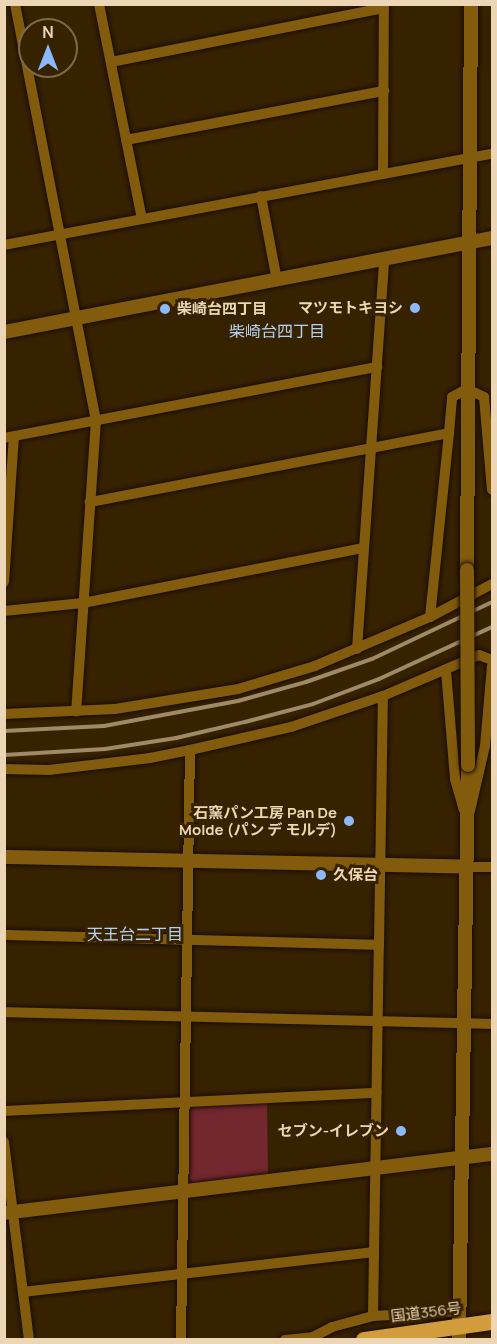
<!DOCTYPE html>
<html>
<head>
<meta charset="utf-8">
<style>
  body { margin:0 }
  #map { position:relative; width:497px; height:1344px; overflow:hidden; background:#372200; font-family:Manrope,"Noto Sans JP",sans-serif }
  div>[style] { position:absolute }
  .green>* { inset:0; background:#73272f }
  .roads { filter:drop-shadow(0 0 2px #190d00) drop-shadow(0 0 2px #190d00) }
  .minor>* { height:10px; margin:-5px; padding:0 5px; transform-origin:5px; border-radius:5px; background:#835b0d }
  .tertiary>* { height:14px; margin:-7px; padding:0 7px; transform-origin:7px; border-radius:7px; background:#835b0d }
  .trunk>* { height:16px; margin:-8px; padding:0 8px; transform-origin:8px; border-radius:8px; background:#d29b3c }
  .rail>* { height:4px; margin:-2px; padding:0 2px; transform-origin:2px; border-radius:2px; background:#9f8a68 }
  .bridges { filter:drop-shadow(0 0 2px #190d00) drop-shadow(0 0 2px #190d00) }
  .tertiary-bridge>* { height:14px; margin:-7px; padding:0 7px; transform-origin:7px; border-radius:7px; background:#835b0d }
  .dots>* { width:16px; height:16px; translate:-50% -50%; box-sizing:border-box; border:3px solid #372200; border-radius:50% }
  span { translate:-50% -50%; white-space:nowrap; text-align:center; line-height:1.15; -webkit-text-stroke:6px #372200; paint-order:stroke }
  .poi-label { font-size:15px; color:#ecd6b5; font-weight:700 }
  .right { translate:-100% -50%; text-align:right }
  .left { translate:0 -50%; text-align:left }
  .street-label { font-size:15px; color:#ecd6b5 }
  .neighbourhood-label { font-size:16px; color:#b7d1f6 }
  .frame { position:absolute; inset:0; border:6px solid #ecd6b5; pointer-events:none }
  .north { position:absolute; left:18px; top:18px; width:60px; height:60px; box-sizing:border-box; background:#372200; border:2px solid #7f6a48; border-radius:50%; rotate:0deg; font-size:16px; font-weight:700; line-height:24px; text-align:center; color:#ecd6b5 }
  .north::after { content:''; display:block; margin:auto; width:21px; height:27px; background:#8bb9fc; clip-path:polygon(50% 0,100% 100%,50% 72%,0 100%) }
</style>
</head>
<body>
<div id="map">
  <div class="green">
    <i style="clip-path:polygon(267px 1103px,268px 1176px,188px 1186px,190px 1105px)"></i>
  </div>
  <div class="roads">
    <div class="minor">
      <i style="left:15px;top:4px;width:424px;rotate:79deg"></i>
      <i style="left:96px;top:420px;width:292px;rotate:93.9deg"></i>
      <i style="left:99px;top:4px;width:219px;rotate:78.7deg"></i>
      <i style="left:111px;top:62px;width:278px;rotate:-11.2deg"></i>
      <i style="left:126px;top:140px;width:263px;rotate:-10.8deg"></i>
      <i style="left:383px;top:173px;width:169px;rotate:-89.7deg"></i>
      <i style="left:261px;top:196px;width:86px;rotate:79.3deg"></i>
      <i style="left:4px;top:245px;width:496px;rotate:-10.6deg"></i>
      <i style="left:449px;top:433px;width:36px;rotate:-85deg"></i>
      <i style="left:452px;top:397px;width:17px;rotate:-28deg"></i>
      <i style="left:467px;top:389px;width:19px;rotate:25deg"></i>
      <i style="left:484px;top:397px;width:93px;rotate:85.1deg"></i>
      <i style="left:4px;top:438px;width:380px;rotate:-10.8deg"></i>
      <i style="left:4px;top:582px;width:145px;rotate:-86.1deg"></i>
      <i style="left:4px;top:611px;width:79px;rotate:-5.8deg"></i>
      <i style="left:83px;top:603px;width:286px;rotate:-11.1deg"></i>
      <i style="left:430px;top:617px;width:70px;rotate:-28deg"></i>
      <i style="left:357px;top:649px;width:391px;rotate:-86deg"></i>
      <i style="left:446px;top:671px;width:108px;rotate:85.2deg"></i>
      <i style="left:455px;top:779px;width:32px;rotate:74deg"></i>
      <i style="left:4px;top:714px;width:111px;rotate:-2.6deg"></i>
      <i style="left:115px;top:709px;width:125px;rotate:-9.2deg"></i>
      <i style="left:238px;top:689px;width:80px;rotate:-16.6deg"></i>
      <i style="left:315px;top:666px;width:125px;rotate:-23.1deg"></i>
      <i style="left:430px;top:617px;width:185px;rotate:-84.1deg"></i>
      <i style="left:449px;top:433px;width:366px;rotate:169.1deg"></i>
      <i style="left:4px;top:769px;width:45px;rotate:1.3deg"></i>
      <i style="left:49px;top:770px;width:102px;rotate:-6.8deg"></i>
      <i style="left:150px;top:758px;width:41px;rotate:-11.3deg"></i>
      <i style="left:190px;top:750px;width:104px;rotate:-12.8deg"></i>
      <i style="left:291px;top:727px;width:97px;rotate:-18.6deg"></i>
      <i style="left:383px;top:696px;width:104px;rotate:-23.1deg"></i>
      <i style="left:479px;top:655px;width:14px;rotate:21deg"></i>
      <i style="left:470px;top:811px;width:67px;rotate:-77deg"></i>
      <i style="left:485px;top:746px;width:80px;rotate:-85deg"></i>
      <i style="left:467px;top:867px;width:25px"></i>
      <i style="left:4px;top:935px;width:375px;rotate:1.5deg"></i>
      <i style="left:379px;top:945px;width:249px;rotate:-89.1deg"></i>
      <i style="left:4px;top:1012px;width:488px;rotate:1.4deg"></i>
      <i style="left:4px;top:1111px;width:373px;rotate:-2.8deg"></i>
      <i style="left:4px;top:1142px;width:200px;rotate:82.8deg"></i>
      <i style="left:23px;top:1292px;width:353px;rotate:-6.5deg"></i>
      <i style="left:373px;top:1316px;width:371px;rotate:-89.1deg"></i>
      <i style="left:181px;top:1340px;width:590px;rotate:-89.13deg"></i>
      <i style="left:285px;top:1340px;width:27px;rotate:-6deg"></i>
      <i style="left:307px;top:1340px;width:28px;rotate:-27deg"></i>
      <i style="left:332px;top:1327px;width:42px;rotate:-15deg"></i>
      <i style="left:373px;top:1316px;width:87px;rotate:-3.3deg"></i>
    </div>
    <div class="tertiary">
      <i style="left:4px;top:332px;width:497px;rotate:-10.9deg"></i>
      <i style="left:467px;top:570px;width:566px;rotate:-89.6deg"></i>
      <i style="left:4px;top:857px;width:463px;rotate:1.2deg"></i>
      <i style="left:4px;top:1213px;width:492px;rotate:-6.9deg"></i>
      <i style="left:459px;top:1340px;width:575px;rotate:-89.1deg"></i>
    </div>
    <div class="trunk">
      <i style="left:364px;top:1340px;width:129px;rotate:-8deg"></i>
    </div>
  </div>
  <div class="rail">
    <i style="left:4px;top:731px;width:100px;rotate:-2.9deg"></i>
    <i style="left:104px;top:726px;width:136px;rotate:-10.6deg"></i>
    <i style="left:238px;top:701px;width:71px;rotate:-15.6deg"></i>
    <i style="left:306px;top:682px;width:70px;rotate:-19.2deg"></i>
    <i style="left:372px;top:659px;width:133px;rotate:-25.4deg"></i>
    <i style="left:4px;top:755px;width:101px;rotate:-3.4deg"></i>
    <i style="left:105px;top:749px;width:72px;rotate:-8.8deg"></i>
    <i style="left:176px;top:738px;width:71px;rotate:-13.1deg"></i>
    <i style="left:245px;top:722px;width:70px;rotate:-14.8deg"></i>
    <i style="left:313px;top:704px;width:71px;rotate:-20.7deg"></i>
    <i style="left:379px;top:679px;width:124px;rotate:-24.7deg"></i>
  </div>
  <div class="bridges">
    <div class="tertiary-bridge">
      <i style="left:467px;top:570px;width:195px;rotate:89.7deg"></i>
    </div>
  </div>
  <div class="dots">
    <i style="left:415px;top:308px;background:#8bb9fc"></i>
    <i style="left:165px;top:309px;background:#8bb9fc"></i>
    <i style="left:349px;top:821px;background:#8bb9fc"></i>
    <i style="left:321px;top:875px;background:#8bb9fc"></i>
    <i style="left:401px;top:1131px;background:#8bb9fc"></i>
  </div>
  <div class="poi-label">
    <span class="right" style="left:403px;top:308px">マツモトキヨシ</span>
    <span class="left" style="left:177px;top:309px">柴崎台四丁目</span>
    <span class="right" style="left:337px;top:821px">石窯パン工房 Pan De<br>Molde (パン デ モルデ)</span>
    <span class="left" style="left:333px;top:875px">久保台</span>
    <span class="right" style="left:389px;top:1131px">セブン-イレブン</span>
  </div>
  <div class="street-label">
    <span style="left:426px;top:1312px;rotate:-7deg">国道356号</span>
  </div>
  <div class="neighbourhood-label">
    <span style="left:277px;top:331px">柴崎台四丁目</span>
    <span style="left:135px;top:934px">天王台二丁目</span>
  </div>
  <div class="frame"></div>
  <div class="north">N</div>
</div>
</body>
</html>
